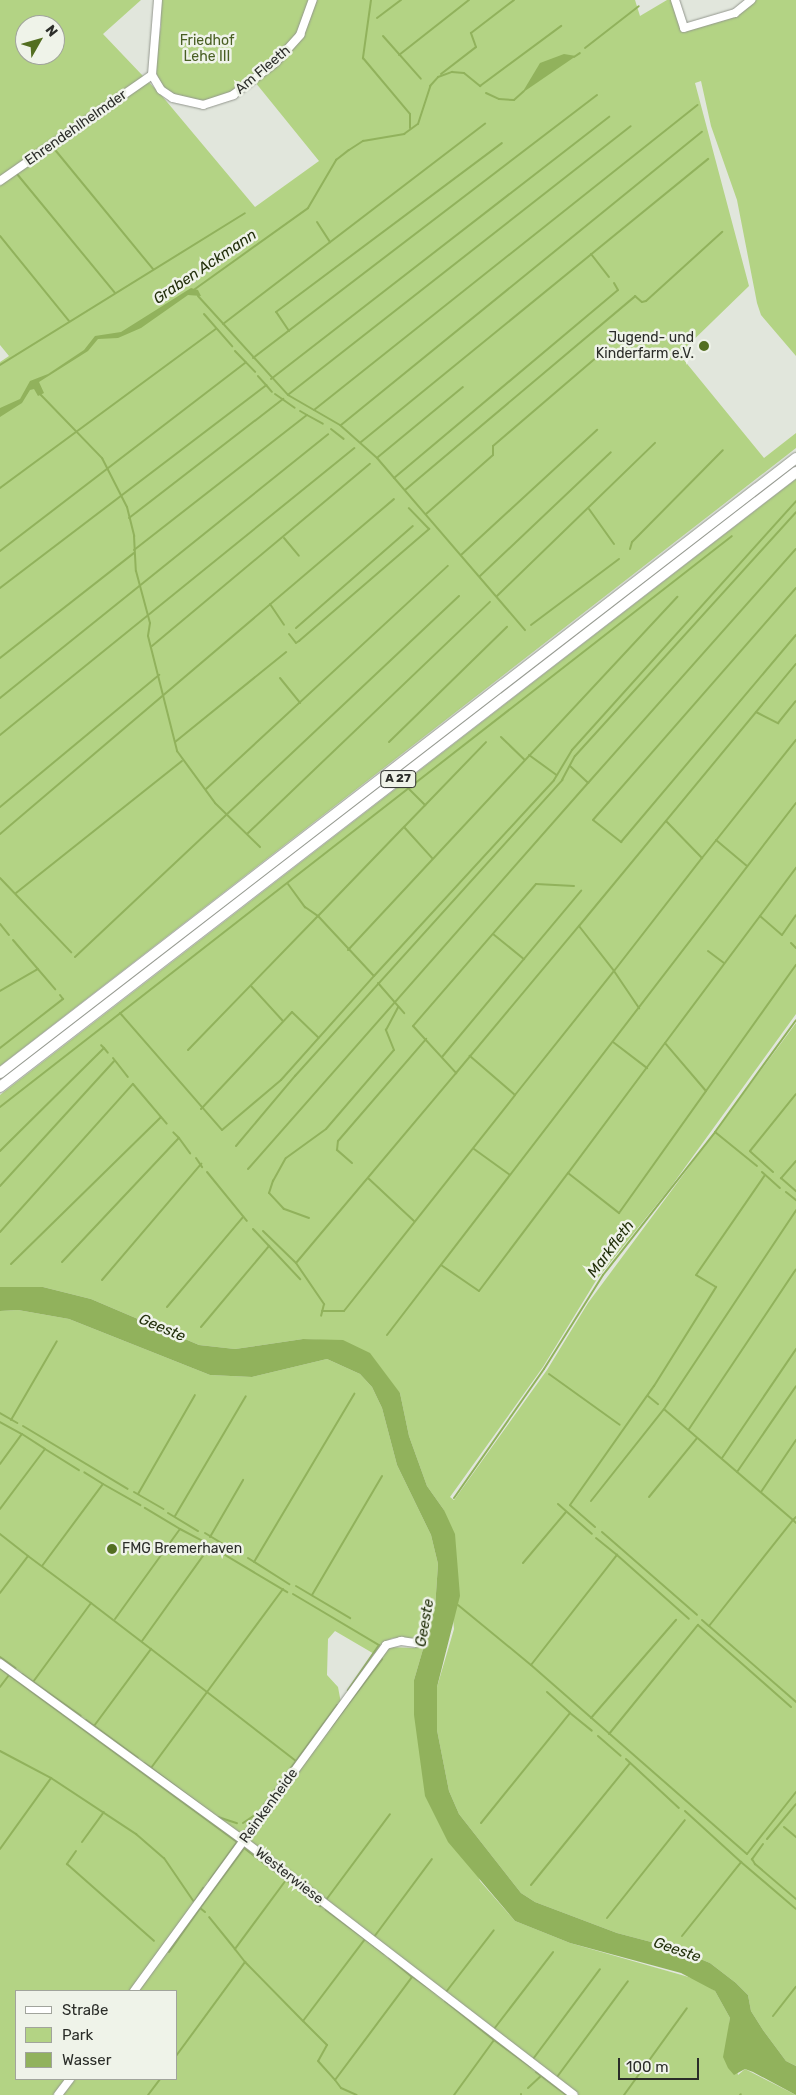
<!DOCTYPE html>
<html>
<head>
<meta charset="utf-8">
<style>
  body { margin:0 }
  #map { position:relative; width:796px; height:2095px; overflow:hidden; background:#e1e6dc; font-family:Rubik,sans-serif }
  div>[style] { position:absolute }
  .green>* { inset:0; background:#b3d384 }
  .water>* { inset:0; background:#91b25c }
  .stream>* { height:2px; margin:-1px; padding:0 1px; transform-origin:1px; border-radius:1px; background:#91b25c }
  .roads { filter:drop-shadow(0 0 1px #93978e) drop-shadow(0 0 1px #93978e) }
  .minor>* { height:8px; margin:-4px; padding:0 4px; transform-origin:4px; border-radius:4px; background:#fff }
  .highway>* { height:10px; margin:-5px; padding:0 5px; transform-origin:5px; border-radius:5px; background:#fff }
  .dots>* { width:14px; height:14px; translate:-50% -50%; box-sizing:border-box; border:2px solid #eff3e9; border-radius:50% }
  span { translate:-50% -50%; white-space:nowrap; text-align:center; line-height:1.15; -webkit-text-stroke:5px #eff3e9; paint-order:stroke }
  .shield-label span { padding:1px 4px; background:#eff3e9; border:1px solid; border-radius:4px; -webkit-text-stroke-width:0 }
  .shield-label { font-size:12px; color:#2b2d29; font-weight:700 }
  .park-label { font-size:14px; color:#495f23 }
  .street-label { font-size:14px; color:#2b2d29 }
  .poi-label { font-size:14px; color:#2b2d29 }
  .right { translate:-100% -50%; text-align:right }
  .left { translate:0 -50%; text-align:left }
  .water-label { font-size:15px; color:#222f0a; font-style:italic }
  .legend { position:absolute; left:15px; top:1990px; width:162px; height:90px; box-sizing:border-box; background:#eff3e9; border:1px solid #a1a49c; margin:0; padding:6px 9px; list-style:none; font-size:15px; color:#2b2d29 }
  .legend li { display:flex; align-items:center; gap:10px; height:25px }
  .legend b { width:25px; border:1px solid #a1a49c }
  .north { position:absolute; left:15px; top:15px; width:50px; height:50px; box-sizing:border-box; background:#eff3e9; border:1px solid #a1a49c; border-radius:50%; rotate:52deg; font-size:14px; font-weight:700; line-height:20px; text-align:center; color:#2b2d29 }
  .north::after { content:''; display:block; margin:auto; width:18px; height:22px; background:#536e21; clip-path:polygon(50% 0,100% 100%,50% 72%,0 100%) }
  .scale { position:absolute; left:618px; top:2058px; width:81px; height:22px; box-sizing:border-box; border:2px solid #2b2d29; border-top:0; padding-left:6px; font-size:15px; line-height:18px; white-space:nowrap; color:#2b2d29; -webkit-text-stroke:4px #eff3e9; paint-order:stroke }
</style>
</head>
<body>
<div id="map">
  <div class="green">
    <i style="clip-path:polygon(evenodd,0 0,141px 0,103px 34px,162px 96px,255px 207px,319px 161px,255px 82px,301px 38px,317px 0,635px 0,640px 16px,667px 0,673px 0,683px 31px,729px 19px,756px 0,796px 0,796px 356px,761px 315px,757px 303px,737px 200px,711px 126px,701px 81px,695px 83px,749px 286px,679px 354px,764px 458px,796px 433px,796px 448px,0 1066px,0 362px,9px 356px,0 345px,0 0,25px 25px,55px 25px,55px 55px,25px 55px,25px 25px)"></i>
    <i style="clip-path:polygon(160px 0,310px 0,299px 33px,277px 59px,231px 93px,209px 101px,190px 100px,171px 93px,160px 84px,154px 65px,161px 26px)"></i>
    <i style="clip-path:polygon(796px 479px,796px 1014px,670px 1188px,597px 1279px,543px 1367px,450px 1497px,454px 1500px,547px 1370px,588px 1303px,796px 1023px,796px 2066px,786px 2061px,763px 2030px,751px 2011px,748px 1995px,736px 1983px,710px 1963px,674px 1948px,617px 1933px,535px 1902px,521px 1893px,459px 1814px,449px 1791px,437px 1730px,437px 1687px,454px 1629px,444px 1510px,427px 1486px,409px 1436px,400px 1393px,321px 1340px,303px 1339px,235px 1349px,199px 1345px,91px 1299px,43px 1287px,0 1287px,0 1095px)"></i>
    <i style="clip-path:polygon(18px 1310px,69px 1319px,210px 1375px,252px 1377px,327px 1359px,360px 1374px,372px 1387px,382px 1408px,397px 1465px,431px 1535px,438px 1564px,435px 1608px,414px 1680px,414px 1714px,480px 1881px,515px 1921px,570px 1943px,699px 1980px,715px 1991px,730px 2018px,728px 2036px,738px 2075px,745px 2069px,796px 2095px,61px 2095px,73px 2079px,176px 2079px,176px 1991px,137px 1991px,387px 1647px,415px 1648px,417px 1638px,393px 1638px,386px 1641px,376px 1655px,335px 1631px,328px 1639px,327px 1675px,338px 1687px,341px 1703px,132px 1991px,16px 1991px,16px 2079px,68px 2079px,55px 2095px,0 2095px,0 1311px)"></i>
  </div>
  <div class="water">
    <i style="clip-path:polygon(564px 54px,576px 56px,522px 93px,540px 63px)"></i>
    <i style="clip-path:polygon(191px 288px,198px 290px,201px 296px,188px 295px,141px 328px,118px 338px,98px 339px,88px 351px,39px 382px,44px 393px,38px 396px,34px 389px,30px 390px,22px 403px,0 417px,0 408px,20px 399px,30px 381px,48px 374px,84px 350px,95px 336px,121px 332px)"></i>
    <i style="clip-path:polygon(0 1287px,43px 1287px,91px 1299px,199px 1345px,235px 1349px,303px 1339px,343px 1340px,370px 1353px,400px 1393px,409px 1436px,427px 1486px,444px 1510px,455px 1534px,460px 1596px,437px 1687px,437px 1730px,449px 1791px,459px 1814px,521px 1893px,535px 1902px,617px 1933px,674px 1948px,710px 1963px,736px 1983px,748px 1995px,751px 2011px,763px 2030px,786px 2061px,796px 2066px,796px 2095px,753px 2072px,745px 2069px,734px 2075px,728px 2068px,723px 2057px,730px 2018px,715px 1991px,681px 1973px,570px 1943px,515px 1921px,448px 1842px,425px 1796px,414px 1715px,414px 1680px,435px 1608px,438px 1564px,431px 1535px,397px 1465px,382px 1408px,372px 1387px,360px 1374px,327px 1359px,252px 1377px,210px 1375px,69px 1319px,18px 1310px,0 1311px)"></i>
  </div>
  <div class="stream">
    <i style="left:371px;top:0;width:59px;rotate:97.9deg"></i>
    <i style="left:363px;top:58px;width:73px;rotate:50deg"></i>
    <i style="left:410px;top:114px;width:14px;rotate:90deg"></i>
    <i style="left:377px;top:18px;width:30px;rotate:-37deg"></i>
    <i style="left:383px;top:36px;width:57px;rotate:48.5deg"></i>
    <i style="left:585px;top:48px;width:68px;rotate:-37.9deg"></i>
    <i style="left:399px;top:55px;width:89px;rotate:-38.2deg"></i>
    <i style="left:574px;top:57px;width:7px;rotate:-34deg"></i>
    <i style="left:441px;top:74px;width:44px;rotate:-37.6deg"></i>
    <i style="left:476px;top:47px;width:15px;rotate:-110deg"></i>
    <i style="left:471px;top:33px;width:54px;rotate:-37.5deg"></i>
    <i style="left:486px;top:93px;width:14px;rotate:25deg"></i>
    <i style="left:499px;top:99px;width:15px;rotate:4deg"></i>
    <i style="left:514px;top:100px;width:13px;rotate:-42deg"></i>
    <i style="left:56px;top:151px;width:153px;rotate:50.6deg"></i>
    <i style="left:17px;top:174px;width:154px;rotate:50.5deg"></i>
    <i style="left:317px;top:222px;width:24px;rotate:57deg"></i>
    <i style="left:0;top:236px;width:109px;rotate:50.9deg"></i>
    <i style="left:591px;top:254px;width:29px;rotate:52deg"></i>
    <i style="left:195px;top:289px;width:139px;rotate:-35.6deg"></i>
    <i style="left:308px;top:208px;width:56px;rotate:-59.7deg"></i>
    <i style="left:336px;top:160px;width:16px;rotate:-38deg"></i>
    <i style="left:349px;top:150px;width:17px;rotate:-33deg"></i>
    <i style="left:363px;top:141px;width:42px;rotate:-9.7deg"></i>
    <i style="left:404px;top:134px;width:17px;rotate:-36deg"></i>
    <i style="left:418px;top:124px;width:40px;rotate:-72deg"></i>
    <i style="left:430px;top:86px;width:12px;rotate:-48deg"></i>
    <i style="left:438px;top:77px;width:15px;rotate:-20deg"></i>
    <i style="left:452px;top:72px;width:12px;rotate:5deg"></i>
    <i style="left:464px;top:73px;width:21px;rotate:39deg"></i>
    <i style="left:480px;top:86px;width:101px;rotate:-36.5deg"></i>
    <i style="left:198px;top:296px;width:134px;rotate:47.7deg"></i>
    <i style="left:288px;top:395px;width:60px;rotate:30deg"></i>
    <i style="left:340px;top:425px;width:50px;rotate:41.7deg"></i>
    <i style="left:377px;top:458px;width:227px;rotate:49.3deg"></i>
    <i style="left:204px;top:314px;width:43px;rotate:48.8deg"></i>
    <i style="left:223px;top:324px;width:330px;rotate:-37.4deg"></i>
    <i style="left:289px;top:331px;width:23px;rotate:-124deg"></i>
    <i style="left:276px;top:312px;width:282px;rotate:-36.8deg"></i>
    <i style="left:235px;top:351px;width:29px;rotate:46deg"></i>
    <i style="left:253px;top:358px;width:433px;rotate:-37.4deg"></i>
    <i style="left:0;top:365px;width:288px;rotate:-31.8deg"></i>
    <i style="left:271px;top:379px;width:428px;rotate:-37.8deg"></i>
    <i style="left:266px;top:385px;width:9px;rotate:49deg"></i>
    <i style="left:39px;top:393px;width:91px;rotate:45.9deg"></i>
    <i style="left:102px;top:458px;width:55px;rotate:63deg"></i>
    <i style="left:127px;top:507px;width:30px;rotate:76deg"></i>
    <i style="left:134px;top:536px;width:35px;rotate:87deg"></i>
    <i style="left:136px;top:571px;width:54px;rotate:74.9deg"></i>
    <i style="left:150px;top:623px;width:13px;rotate:99deg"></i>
    <i style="left:148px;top:636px;width:119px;rotate:75.8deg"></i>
    <i style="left:177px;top:751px;width:64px;rotate:53.8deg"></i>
    <i style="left:215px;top:803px;width:63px;rotate:44.4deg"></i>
    <i style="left:275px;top:394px;width:24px;rotate:35deg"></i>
    <i style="left:289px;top:394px;width:434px;rotate:-38.1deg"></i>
    <i style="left:314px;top:410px;width:490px;rotate:-38.5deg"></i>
    <i style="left:307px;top:415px;width:18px;rotate:29deg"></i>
    <i style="left:341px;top:425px;width:465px;rotate:-39.1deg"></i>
    <i style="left:331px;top:429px;width:16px;rotate:38deg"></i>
    <i style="left:361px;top:442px;width:448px;rotate:-39.2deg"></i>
    <i style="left:378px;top:457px;width:110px;rotate:-39.5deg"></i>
    <i style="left:394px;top:478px;width:292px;rotate:-40deg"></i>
    <i style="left:618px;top:290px;width:8px;rotate:-120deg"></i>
    <i style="left:0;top:488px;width:268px;rotate:-36.4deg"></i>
    <i style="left:405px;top:490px;width:301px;rotate:-40.1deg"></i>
    <i style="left:635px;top:296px;width:9px;rotate:41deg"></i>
    <i style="left:642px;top:302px;width:4px;rotate:-14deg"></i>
    <i style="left:646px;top:301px;width:103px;rotate:-42.2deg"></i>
    <i style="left:589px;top:509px;width:43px;rotate:54.5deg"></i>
    <i style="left:426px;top:514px;width:89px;rotate:-41.4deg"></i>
    <i style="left:493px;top:455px;width:9px;rotate:-90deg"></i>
    <i style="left:493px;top:446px;width:138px;rotate:-40.6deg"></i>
    <i style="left:129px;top:518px;width:195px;rotate:-37.7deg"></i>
    <i style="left:284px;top:538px;width:23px;rotate:50deg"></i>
    <i style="left:630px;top:549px;width:7px;rotate:-74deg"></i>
    <i style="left:632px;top:542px;width:129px;rotate:-45.3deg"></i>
    <i style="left:134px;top:550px;width:219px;rotate:-38deg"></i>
    <i style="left:307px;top:415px;width:8px;rotate:-150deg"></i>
    <i style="left:0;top:551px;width:310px;rotate:-37.5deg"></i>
    <i style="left:461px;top:555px;width:185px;rotate:-42.6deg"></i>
    <i style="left:480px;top:576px;width:180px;rotate:-43.4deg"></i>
    <i style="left:0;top:588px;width:335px;rotate:-37.3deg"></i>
    <i style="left:266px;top:385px;width:12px;rotate:-132deg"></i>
    <i style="left:796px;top:588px;width:308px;rotate:131.2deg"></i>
    <i style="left:593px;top:820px;width:36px;rotate:38deg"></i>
    <i style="left:621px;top:842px;width:271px;rotate:-49.8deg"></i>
    <i style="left:497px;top:596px;width:220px;rotate:-44.1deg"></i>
    <i style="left:270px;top:604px;width:25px;rotate:56deg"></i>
    <i style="left:531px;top:625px;width:110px;rotate:-36.9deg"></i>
    <i style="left:296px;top:628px;width:155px;rotate:-41.1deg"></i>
    <i style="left:289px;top:634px;width:11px;rotate:52deg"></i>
    <i style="left:296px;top:643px;width:4px;rotate:-34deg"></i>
    <i style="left:299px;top:641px;width:172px;rotate:-40.7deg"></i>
    <i style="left:429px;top:529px;width:29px;rotate:-134deg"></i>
    <i style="left:152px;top:646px;width:284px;rotate:-39.9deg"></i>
    <i style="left:0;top:658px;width:170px;rotate:-38.1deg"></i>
    <i style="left:280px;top:678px;width:32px;rotate:51deg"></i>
    <i style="left:0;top:698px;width:421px;rotate:-38.8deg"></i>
    <i style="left:756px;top:712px;width:25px;rotate:27deg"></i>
    <i style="left:778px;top:723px;width:28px;rotate:-51deg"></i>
    <i style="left:0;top:735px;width:456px;rotate:-39deg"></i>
    <i style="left:501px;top:737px;width:32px;rotate:44deg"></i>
    <i style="left:175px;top:742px;width:143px;rotate:-39deg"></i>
    <i style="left:389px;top:742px;width:165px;rotate:-44.3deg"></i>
    <i style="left:529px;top:755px;width:34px;rotate:36deg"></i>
    <i style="left:570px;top:766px;width:25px;rotate:43deg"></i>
    <i style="left:588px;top:783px;width:313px;rotate:-48.4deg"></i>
    <i style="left:206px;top:789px;width:329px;rotate:-42.7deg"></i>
    <i style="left:409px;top:789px;width:23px;rotate:45deg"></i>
    <i style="left:0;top:807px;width:207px;rotate:-39.7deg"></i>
    <i style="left:666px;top:821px;width:52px;rotate:45.8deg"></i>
    <i style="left:702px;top:858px;width:151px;rotate:-51.5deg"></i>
    <i style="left:404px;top:827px;width:118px;rotate:-46deg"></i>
    <i style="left:0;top:834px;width:517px;rotate:-40.37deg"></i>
    <i style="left:247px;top:834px;width:336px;rotate:-43.7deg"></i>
    <i style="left:716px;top:840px;width:40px;rotate:40deg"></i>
    <i style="left:0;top:878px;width:103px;rotate:46.2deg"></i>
    <i style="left:288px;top:884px;width:29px;rotate:54deg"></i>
    <i style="left:305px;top:907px;width:16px;rotate:35deg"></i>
    <i style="left:318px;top:916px;width:124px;rotate:-46deg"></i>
    <i style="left:404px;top:827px;width:42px;rotate:47.9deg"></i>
    <i style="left:574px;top:886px;width:38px;rotate:-177deg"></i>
    <i style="left:536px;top:884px;width:188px;rotate:130.9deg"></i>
    <i style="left:413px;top:1026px;width:64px;rotate:47.5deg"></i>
    <i style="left:456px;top:1073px;width:192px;rotate:-50.1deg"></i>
    <i style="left:579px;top:926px;width:57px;rotate:52.1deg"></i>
    <i style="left:614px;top:971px;width:143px;rotate:-52.1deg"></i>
    <i style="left:16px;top:893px;width:212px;rotate:-38.5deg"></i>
    <i style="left:760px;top:916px;width:29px;rotate:41deg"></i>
    <i style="left:782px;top:935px;width:24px;rotate:-55deg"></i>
    <i style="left:0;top:924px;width:14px;rotate:51deg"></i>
    <i style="left:579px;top:926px;width:340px;rotate:-50.4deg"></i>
    <i style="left:493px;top:934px;width:40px;rotate:39deg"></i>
    <i style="left:13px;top:940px;width:65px;rotate:49.4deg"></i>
    <i style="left:791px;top:943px;width:7px;rotate:45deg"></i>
    <i style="left:348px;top:950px;width:483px;rotate:-47deg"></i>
    <i style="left:708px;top:951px;width:20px;rotate:37deg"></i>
    <i style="left:75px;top:957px;width:527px;rotate:-43.23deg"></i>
    <i style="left:378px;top:983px;width:40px;rotate:49deg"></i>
    <i style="left:251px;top:986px;width:47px;rotate:47.6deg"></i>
    <i style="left:0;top:991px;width:44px;rotate:-30.1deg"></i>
    <i style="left:120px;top:1013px;width:155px;rotate:48.9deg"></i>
    <i style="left:222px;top:1130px;width:77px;rotate:-40.3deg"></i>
    <i style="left:281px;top:1080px;width:140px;rotate:-48.2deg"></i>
    <i style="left:613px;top:1042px;width:43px;rotate:37.4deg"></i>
    <i style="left:665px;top:1043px;width:219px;rotate:-53.2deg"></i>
    <i style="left:0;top:1048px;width:80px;rotate:-37.9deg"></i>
    <i style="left:63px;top:999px;width:5px;rotate:-127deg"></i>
    <i style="left:104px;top:1048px;width:6px;rotate:51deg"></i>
    <i style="left:188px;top:1050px;width:187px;rotate:-45.9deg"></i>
    <i style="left:318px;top:916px;width:82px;rotate:47deg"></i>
    <i style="left:374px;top:976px;width:266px;rotate:-47.4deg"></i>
    <i style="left:554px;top:780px;width:35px;rotate:-59deg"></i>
    <i style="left:572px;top:750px;width:335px;rotate:-48deg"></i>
    <i style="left:442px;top:1057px;width:217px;rotate:-50.1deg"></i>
    <i style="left:113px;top:1058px;width:24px;rotate:52deg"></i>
    <i style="left:706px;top:1091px;width:155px;rotate:-54.5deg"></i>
    <i style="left:515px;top:1095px;width:159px;rotate:-51.4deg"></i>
    <i style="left:614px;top:971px;width:45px;rotate:56deg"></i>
    <i style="left:0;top:1107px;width:928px;rotate:-37.96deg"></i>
    <i style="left:201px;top:1109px;width:133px;rotate:-46.8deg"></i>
    <i style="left:292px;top:1012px;width:37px;rotate:44deg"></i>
    <i style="left:715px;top:1132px;width:54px;rotate:39deg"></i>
    <i style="left:179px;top:1138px;width:19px;rotate:54deg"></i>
    <i style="left:236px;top:1146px;width:92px;rotate:-49.9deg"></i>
    <i style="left:295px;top:1076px;width:399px;rotate:-47.9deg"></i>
    <i style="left:562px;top:780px;width:27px;rotate:-62deg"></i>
    <i style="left:575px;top:756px;width:329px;rotate:-47.8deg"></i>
    <i style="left:474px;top:1149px;width:44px;rotate:35.8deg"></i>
    <i style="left:0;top:1151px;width:146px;rotate:-44.7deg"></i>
    <i style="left:104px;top:1048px;width:4px;rotate:-135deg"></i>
    <i style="left:196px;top:1158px;width:11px;rotate:56deg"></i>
    <i style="left:796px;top:1161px;width:23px;rotate:131deg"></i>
    <i style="left:781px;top:1178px;width:20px;rotate:41deg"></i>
    <i style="left:352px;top:1163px;width:20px;rotate:-139deg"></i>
    <i style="left:337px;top:1150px;width:9px;rotate:-84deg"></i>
    <i style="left:338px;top:1141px;width:135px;rotate:-49.2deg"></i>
    <i style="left:248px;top:1169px;width:514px;rotate:-48.63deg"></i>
    <i style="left:207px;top:1172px;width:63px;rotate:50.8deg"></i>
    <i style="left:762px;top:1172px;width:24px;rotate:42deg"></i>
    <i style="left:773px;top:1172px;width:31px;rotate:-138deg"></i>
    <i style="left:750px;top:1151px;width:73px;rotate:-51.1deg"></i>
    <i style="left:368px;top:1178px;width:63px;rotate:43.1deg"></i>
    <i style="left:0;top:1186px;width:169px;rotate:-47.6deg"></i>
    <i style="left:786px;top:1192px;width:13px;rotate:39deg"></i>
    <i style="left:309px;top:1218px;width:27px;rotate:-160deg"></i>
    <i style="left:284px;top:1209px;width:22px;rotate:-133deg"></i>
    <i style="left:269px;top:1193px;width:13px;rotate:-72deg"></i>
    <i style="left:273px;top:1181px;width:26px;rotate:-61deg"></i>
    <i style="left:286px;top:1158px;width:49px;rotate:-35.9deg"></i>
    <i style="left:326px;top:1129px;width:104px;rotate:-49.3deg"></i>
    <i style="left:394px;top:1050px;width:22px;rotate:-112deg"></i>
    <i style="left:386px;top:1030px;width:26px;rotate:-62deg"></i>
    <i style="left:253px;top:1229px;width:69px;rotate:46.8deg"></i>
    <i style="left:263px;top:1231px;width:46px;rotate:44.1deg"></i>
    <i style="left:296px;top:1263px;width:50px;rotate:55.7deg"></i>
    <i style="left:324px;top:1304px;width:12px;rotate:104deg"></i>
    <i style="left:0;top:1232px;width:199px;rotate:-48.1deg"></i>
    <i style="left:133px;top:1084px;width:52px;rotate:49.6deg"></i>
    <i style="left:62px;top:1262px;width:170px;rotate:-46.7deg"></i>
    <i style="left:179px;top:1138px;width:8px;rotate:-135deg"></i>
    <i style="left:296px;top:1263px;width:248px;rotate:-49.9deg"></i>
    <i style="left:11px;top:1264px;width:210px;rotate:-44.4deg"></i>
    <i style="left:441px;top:1265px;width:46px;rotate:34.4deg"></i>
    <i style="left:479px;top:1291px;width:148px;rotate:-53deg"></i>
    <i style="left:568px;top:1173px;width:65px;rotate:38.1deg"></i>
    <i style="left:619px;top:1213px;width:150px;rotate:-54.5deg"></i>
    <i style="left:706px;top:1091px;width:63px;rotate:-130.5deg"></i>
    <i style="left:665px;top:1043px;width:162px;rotate:126.7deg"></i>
    <i style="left:102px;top:1280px;width:153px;rotate:-49.5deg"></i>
    <i style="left:167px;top:1307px;width:118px;rotate:-49.8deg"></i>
    <i style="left:322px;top:1311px;width:22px"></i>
    <i style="left:344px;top:1311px;width:275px;rotate:-51.6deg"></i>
    <i style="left:515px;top:1095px;width:60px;rotate:-139.1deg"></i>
    <i style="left:201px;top:1327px;width:106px;rotate:-50deg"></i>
    <i style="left:387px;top:1335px;width:671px;rotate:-52.45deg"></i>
    <i style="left:549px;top:1374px;width:87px;rotate:35.7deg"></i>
    <i style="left:648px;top:1396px;width:13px;rotate:39deg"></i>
    <i style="left:0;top:1413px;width:20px;rotate:30deg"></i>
    <i style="left:11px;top:1420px;width:91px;rotate:-59.8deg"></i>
    <i style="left:0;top:1422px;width:25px;rotate:29deg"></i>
    <i style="left:23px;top:1426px;width:122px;rotate:31deg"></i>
    <i style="left:689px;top:1429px;width:192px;rotate:-56.2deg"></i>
    <i style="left:45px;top:1449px;width:40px;rotate:32deg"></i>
    <i style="left:722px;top:1458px;width:132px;rotate:-55.8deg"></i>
    <i style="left:0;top:1464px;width:37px;rotate:-54deg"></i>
    <i style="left:22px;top:1434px;width:27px;rotate:33deg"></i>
    <i style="left:45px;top:1449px;width:75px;rotate:126.9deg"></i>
    <i style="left:737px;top:1472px;width:104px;rotate:-55.5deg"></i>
    <i style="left:103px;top:1484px;width:43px;rotate:29.6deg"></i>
    <i style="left:134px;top:1492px;width:34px;rotate:30deg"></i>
    <i style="left:761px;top:1492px;width:63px;rotate:-56.1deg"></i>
    <i style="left:138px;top:1494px;width:114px;rotate:-60.1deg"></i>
    <i style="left:649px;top:1497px;width:76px;rotate:-50.9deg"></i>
    <i style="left:454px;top:1498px;width:157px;rotate:-55.1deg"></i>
    <i style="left:544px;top:1369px;width:111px;rotate:-57.9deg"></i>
    <i style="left:603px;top:1275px;width:182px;rotate:-51.9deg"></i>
    <i style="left:715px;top:1132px;width:138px;rotate:-54.1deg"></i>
    <i style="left:591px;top:1501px;width:117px;rotate:-51.6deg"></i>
    <i style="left:558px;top:1504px;width:45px;rotate:41.4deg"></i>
    <i style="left:168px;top:1513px;width:35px;rotate:31deg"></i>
    <i style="left:175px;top:1516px;width:139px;rotate:-59.4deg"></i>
    <i style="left:796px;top:1517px;width:4px;rotate:135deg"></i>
    <i style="left:793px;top:1520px;width:4px;rotate:45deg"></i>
    <i style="left:595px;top:1527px;width:33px;rotate:-139deg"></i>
    <i style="left:570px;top:1505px;width:146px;rotate:-54.8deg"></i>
    <i style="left:654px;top:1386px;width:117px;rotate:-57.9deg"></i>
    <i style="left:716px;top:1287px;width:23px;rotate:-149deg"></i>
    <i style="left:696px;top:1275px;width:121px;rotate:-55.4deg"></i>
    <i style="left:180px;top:1529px;width:26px;rotate:28deg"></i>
    <i style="left:602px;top:1532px;width:126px;rotate:41.1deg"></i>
    <i style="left:205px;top:1533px;width:42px;rotate:31.4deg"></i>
    <i style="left:0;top:1534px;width:36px;rotate:38deg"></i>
    <i style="left:210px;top:1537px;width:66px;rotate:-59.9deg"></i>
    <i style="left:210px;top:1546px;width:90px;rotate:30.9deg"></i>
    <i style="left:617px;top:1555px;width:96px;rotate:41.6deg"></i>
    <i style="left:248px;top:1558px;width:49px;rotate:32.4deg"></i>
    <i style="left:254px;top:1562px;width:196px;rotate:-59.2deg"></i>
    <i style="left:523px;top:1563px;width:67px;rotate:-49.9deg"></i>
    <i style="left:42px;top:1566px;width:102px;rotate:-53.4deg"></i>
    <i style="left:103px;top:1484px;width:22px;rotate:-148deg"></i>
    <i style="left:296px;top:1586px;width:63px;rotate:30.7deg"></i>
    <i style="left:0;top:1593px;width:46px;rotate:-52.9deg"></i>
    <i style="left:28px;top:1556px;width:79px;rotate:36.7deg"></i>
    <i style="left:293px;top:1594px;width:100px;rotate:30.7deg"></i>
    <i style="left:379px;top:1645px;width:55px;rotate:124.6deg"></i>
    <i style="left:312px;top:1595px;width:138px;rotate:-59.5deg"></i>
    <i style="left:458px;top:1605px;width:94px;rotate:39.4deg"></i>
    <i style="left:531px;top:1665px;width:140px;rotate:-52deg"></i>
    <i style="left:617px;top:1555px;width:27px;rotate:-141deg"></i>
    <i style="left:115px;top:1619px;width:111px;rotate:-54.2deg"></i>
    <i style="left:180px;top:1529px;width:41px;rotate:-149deg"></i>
    <i style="left:702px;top:1620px;width:9px;rotate:41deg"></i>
    <i style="left:709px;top:1626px;width:135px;rotate:-51.6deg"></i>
    <i style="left:793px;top:1520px;width:170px;rotate:-139.3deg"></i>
    <i style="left:664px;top:1409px;width:239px;rotate:-56.4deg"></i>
    <i style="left:709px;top:1626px;width:116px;rotate:41.1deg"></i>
    <i style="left:142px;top:1641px;width:117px;rotate:-54.4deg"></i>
    <i style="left:210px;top:1546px;width:4px;rotate:-146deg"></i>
    <i style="left:0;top:1657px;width:19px;rotate:36deg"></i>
    <i style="left:531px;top:1665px;width:287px;rotate:41.2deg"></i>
    <i style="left:747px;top:1854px;width:79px;rotate:-51.7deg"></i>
    <i style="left:0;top:1668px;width:11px;rotate:38deg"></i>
    <i style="left:9px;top:1675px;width:15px;rotate:127deg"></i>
    <i style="left:22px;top:1674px;width:72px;rotate:35.4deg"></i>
    <i style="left:9px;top:1675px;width:283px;rotate:36.2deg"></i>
    <i style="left:237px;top:1842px;width:48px;rotate:125.7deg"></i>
    <i style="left:33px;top:1682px;width:98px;rotate:-53.7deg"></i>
    <i style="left:91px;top:1603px;width:76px;rotate:37.5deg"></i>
    <i style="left:547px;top:1692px;width:31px;rotate:42deg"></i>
    <i style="left:591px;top:1718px;width:130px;rotate:-49.1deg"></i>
    <i style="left:86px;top:1720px;width:64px;rotate:36.2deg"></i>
    <i style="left:94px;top:1726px;width:96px;rotate:-53.5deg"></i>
    <i style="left:151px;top:1649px;width:71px;rotate:37.5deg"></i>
    <i style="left:207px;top:1692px;width:128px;rotate:-53.6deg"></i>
    <i style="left:331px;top:1727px;width:85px;rotate:-53.1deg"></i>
    <i style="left:609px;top:1734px;width:141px;rotate:-50.8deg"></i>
    <i style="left:698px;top:1625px;width:124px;rotate:41.4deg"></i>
    <i style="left:598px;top:1736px;width:30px;rotate:41deg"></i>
    <i style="left:0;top:1751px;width:58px;rotate:27.9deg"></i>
    <i style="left:51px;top:1778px;width:102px;rotate:33.4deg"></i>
    <i style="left:136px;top:1834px;width:37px;rotate:41deg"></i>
    <i style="left:164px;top:1858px;width:53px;rotate:55.7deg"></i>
    <i style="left:194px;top:1902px;width:17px;rotate:-57deg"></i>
    <i style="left:626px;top:1759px;width:72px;rotate:42.8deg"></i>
    <i style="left:144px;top:1763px;width:7px;rotate:34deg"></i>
    <i style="left:685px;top:1811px;width:76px;rotate:42.3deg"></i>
    <i style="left:214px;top:1815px;width:79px;rotate:-143.3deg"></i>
    <i style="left:151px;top:1768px;width:94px;rotate:-53.6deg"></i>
    <i style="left:207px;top:1692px;width:113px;rotate:37.8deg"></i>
    <i style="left:218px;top:1817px;width:20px;rotate:18deg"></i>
    <i style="left:243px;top:1823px;width:18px;rotate:-34deg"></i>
    <i style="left:258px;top:1813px;width:134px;rotate:-53.8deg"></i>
    <i style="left:481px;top:1823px;width:141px;rotate:-51deg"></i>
    <i style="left:570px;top:1713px;width:28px;rotate:39deg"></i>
    <i style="left:784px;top:1827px;width:16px;rotate:40deg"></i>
    <i style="left:767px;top:1839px;width:45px;rotate:-50.4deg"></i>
    <i style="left:82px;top:1842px;width:37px;rotate:-54deg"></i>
    <i style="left:763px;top:1844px;width:19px;rotate:126deg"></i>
    <i style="left:752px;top:1859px;width:6px;rotate:59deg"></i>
    <i style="left:755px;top:1864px;width:54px;rotate:40.5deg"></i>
    <i style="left:0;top:1849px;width:87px;rotate:-54.3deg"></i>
    <i style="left:76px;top:1851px;width:16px;rotate:125deg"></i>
    <i style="left:67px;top:1864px;width:116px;rotate:41.5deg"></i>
    <i style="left:286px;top:1880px;width:43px;rotate:37.4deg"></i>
    <i style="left:531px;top:1885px;width:157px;rotate:-50.9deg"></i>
    <i style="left:326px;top:1900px;width:107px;rotate:-53.3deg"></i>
    <i style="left:205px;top:1912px;width:6px;rotate:-141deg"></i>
    <i style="left:200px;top:1908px;width:74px;rotate:-53.7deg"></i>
    <i style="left:244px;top:1848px;width:53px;rotate:37.3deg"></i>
    <i style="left:286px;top:1880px;width:86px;rotate:126.5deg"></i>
    <i style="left:235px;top:1949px;width:41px;rotate:-129.1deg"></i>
    <i style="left:607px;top:1918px;width:125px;rotate:-51.5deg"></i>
    <i style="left:682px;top:1936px;width:95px;rotate:-51.4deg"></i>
    <i style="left:741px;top:1862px;width:72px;rotate:40.5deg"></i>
    <i style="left:374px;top:1937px;width:97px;rotate:-53.4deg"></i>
    <i style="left:365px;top:1939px;width:24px;rotate:38deg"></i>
    <i style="left:169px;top:1952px;width:54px;rotate:-54.8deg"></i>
    <i style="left:245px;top:1962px;width:83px;rotate:45.5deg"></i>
    <i style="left:303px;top:2021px;width:103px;rotate:-52.9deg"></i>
    <i style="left:365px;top:1939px;width:49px;rotate:-143.4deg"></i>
    <i style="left:413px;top:1977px;width:28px;rotate:35deg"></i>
    <i style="left:446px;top:1992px;width:78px;rotate:-52.3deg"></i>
    <i style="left:445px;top:2001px;width:63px;rotate:38.5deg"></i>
    <i style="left:494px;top:2040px;width:68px;rotate:126deg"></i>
    <i style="left:773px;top:2016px;width:37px;rotate:-52deg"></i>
    <i style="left:303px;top:2021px;width:34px;rotate:45deg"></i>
    <i style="left:327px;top:2045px;width:18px;rotate:119deg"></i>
    <i style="left:318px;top:2061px;width:25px;rotate:48deg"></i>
    <i style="left:335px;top:2080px;width:129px;rotate:-53.2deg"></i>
    <i style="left:412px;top:1977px;width:30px;rotate:-140deg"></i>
    <i style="left:494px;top:2029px;width:97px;rotate:-52.5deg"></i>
    <i style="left:494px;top:2040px;width:46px;rotate:36.1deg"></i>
    <i style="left:176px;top:2056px;width:117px;rotate:-53.7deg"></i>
    <i style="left:245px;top:1962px;width:16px;rotate:-128deg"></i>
    <i style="left:533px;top:2059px;width:112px;rotate:-53.3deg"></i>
    <i style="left:536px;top:2072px;width:38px;rotate:37deg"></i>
    <i style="left:557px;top:2077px;width:119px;rotate:-53.5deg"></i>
    <i style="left:335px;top:2080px;width:10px;rotate:53deg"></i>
    <i style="left:341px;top:2088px;width:17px;rotate:24deg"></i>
    <i style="left:528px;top:2088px;width:18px;rotate:-43deg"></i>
    <i style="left:148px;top:2095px;width:20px;rotate:-53deg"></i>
    <i style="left:521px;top:2095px;width:1px;rotate:-90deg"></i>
    <i style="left:624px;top:2095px;width:107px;rotate:-54.1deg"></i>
    <i style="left:740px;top:2095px;width:1px;rotate:-45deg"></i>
  </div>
  <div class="roads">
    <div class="minor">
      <i style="left:158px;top:0;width:75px;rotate:94.6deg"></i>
      <i style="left:152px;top:75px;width:17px;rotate:59deg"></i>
      <i style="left:161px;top:90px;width:14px;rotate:34deg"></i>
      <i style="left:173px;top:98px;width:31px;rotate:13deg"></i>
      <i style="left:203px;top:105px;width:32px;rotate:-18deg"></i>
      <i style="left:233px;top:95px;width:53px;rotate:-37.3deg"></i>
      <i style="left:275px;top:63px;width:38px;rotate:-48deg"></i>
      <i style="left:300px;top:35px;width:37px;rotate:-70deg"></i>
      <i style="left:675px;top:0;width:29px;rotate:72deg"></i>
      <i style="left:684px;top:28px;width:53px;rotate:-16.4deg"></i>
      <i style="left:735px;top:13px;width:21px;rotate:-39deg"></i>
      <i style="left:0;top:181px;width:185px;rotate:-34.9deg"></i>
      <i style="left:0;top:1663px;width:302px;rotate:36.1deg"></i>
      <i style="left:244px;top:1841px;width:416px;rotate:37.6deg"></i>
      <i style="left:134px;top:1991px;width:428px;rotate:-53.9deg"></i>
      <i style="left:386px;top:1645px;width:16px;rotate:-15deg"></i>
      <i style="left:401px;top:1641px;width:15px;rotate:8deg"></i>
      <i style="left:58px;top:2095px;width:20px;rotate:-53deg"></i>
    </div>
    <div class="highway">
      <i style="left:0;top:1073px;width:1006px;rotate:-37.69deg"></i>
      <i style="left:0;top:1087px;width:1006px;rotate:-37.69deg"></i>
    </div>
  </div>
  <div class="dots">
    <i style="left:704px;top:346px;background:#536e21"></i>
    <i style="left:112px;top:1549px;background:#536e21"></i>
  </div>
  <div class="shield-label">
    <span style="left:398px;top:779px">A 27</span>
  </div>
  <div class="park-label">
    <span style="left:207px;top:49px">Friedhof<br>Lehe III</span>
  </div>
  <div class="street-label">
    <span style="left:263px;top:70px;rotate:-40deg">Am Fleeth</span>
    <span style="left:76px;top:128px;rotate:-35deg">Ehrendehlhelmder</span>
    <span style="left:269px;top:1806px;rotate:-54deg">Reinkenheide</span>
    <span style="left:289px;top:1876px;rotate:38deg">Westerwiese</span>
  </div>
  <div class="poi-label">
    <span class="right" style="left:694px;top:346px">Jugend- und<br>Kinderfarm e.V.</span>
    <span class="left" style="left:122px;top:1549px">FMG Bremerhaven</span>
  </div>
  <div class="water-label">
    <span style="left:205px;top:267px;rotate:-34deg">Graben Ackmann</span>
    <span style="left:611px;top:1249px;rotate:-53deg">Markfleth</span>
    <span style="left:162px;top:1328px;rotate:23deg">Geeste</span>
    <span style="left:425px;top:1623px;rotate:-80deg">Geeste</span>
    <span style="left:677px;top:1950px;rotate:19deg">Geeste</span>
  </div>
  <ul class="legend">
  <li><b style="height:6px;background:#fff"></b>Straße</li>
  <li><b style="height:14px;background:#b3d384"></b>Park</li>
  <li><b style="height:14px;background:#91b25c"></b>Wasser</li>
  </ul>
  <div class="north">N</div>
  <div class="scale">100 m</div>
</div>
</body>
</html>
